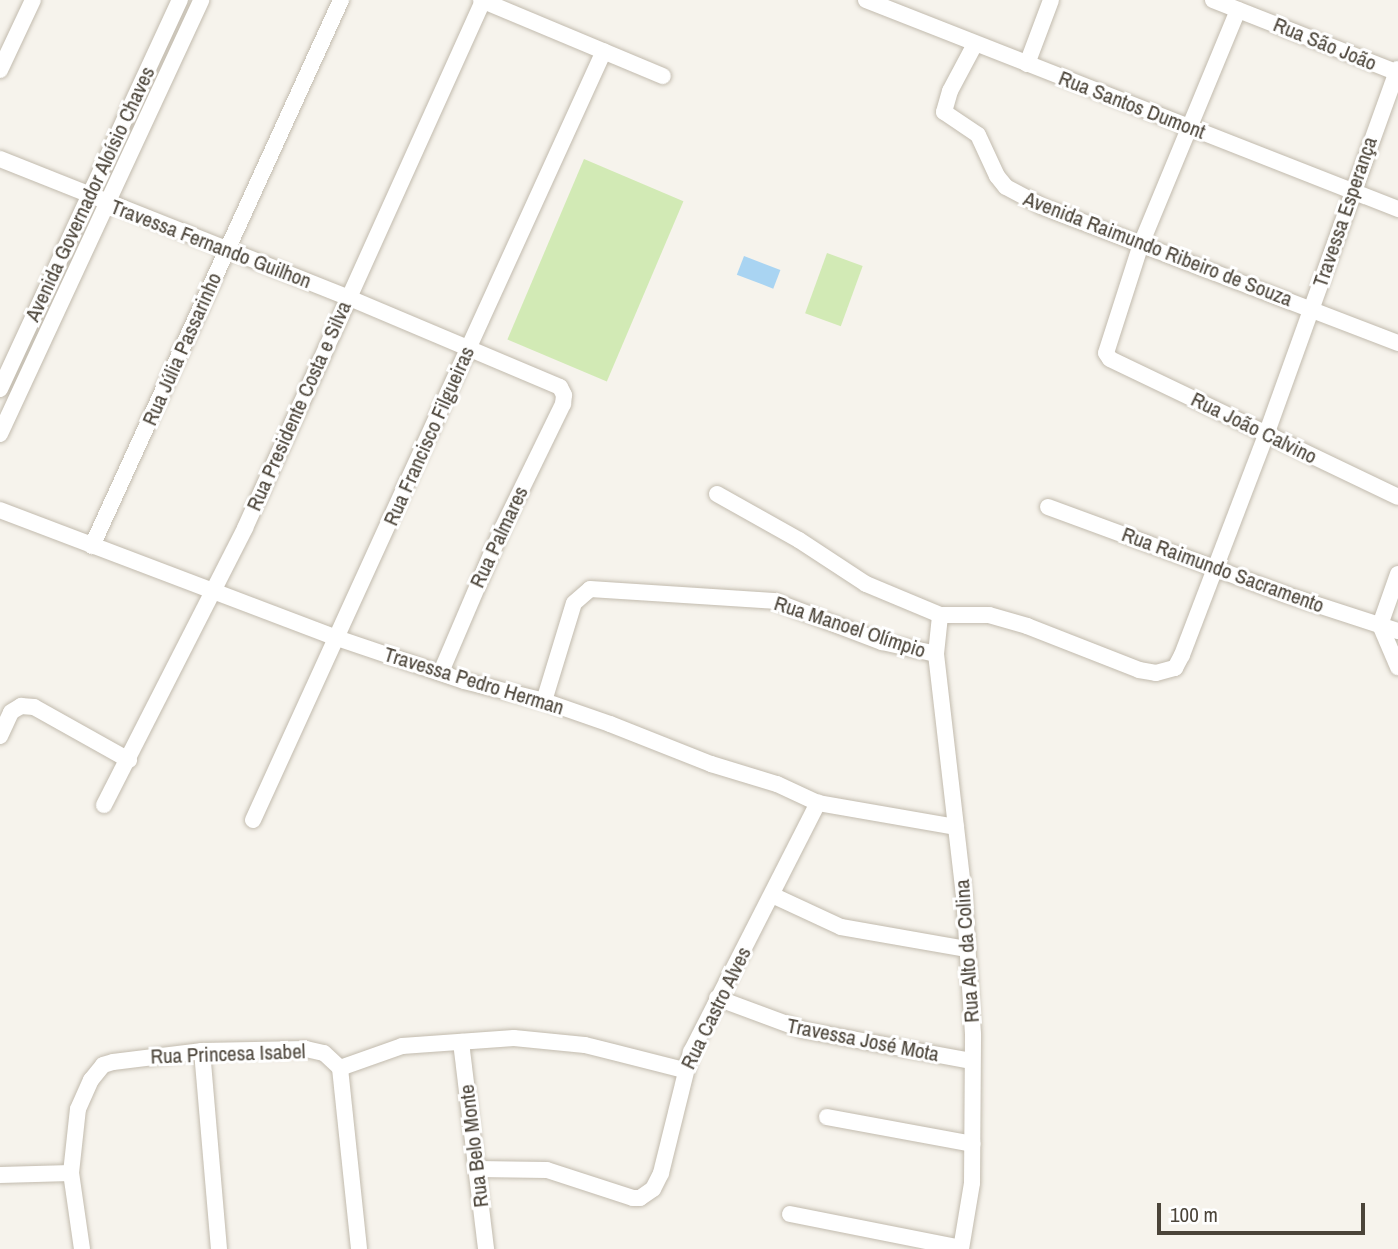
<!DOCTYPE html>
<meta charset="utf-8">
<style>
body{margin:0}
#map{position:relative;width:1398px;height:1249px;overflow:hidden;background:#f6f3ec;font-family:"Archivo Narrow",sans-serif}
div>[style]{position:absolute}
.green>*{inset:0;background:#d2eab5;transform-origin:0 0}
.water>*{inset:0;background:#a9d4f2;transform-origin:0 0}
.roads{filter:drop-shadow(0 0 2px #c2bbae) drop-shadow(0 0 2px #c2bbae)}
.street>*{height:16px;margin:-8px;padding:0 8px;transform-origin:8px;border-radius:8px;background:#fff}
span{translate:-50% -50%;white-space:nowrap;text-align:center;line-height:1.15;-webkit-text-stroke:6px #fff;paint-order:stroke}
.street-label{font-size:21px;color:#4b4439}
.scale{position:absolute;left:1157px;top:1203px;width:208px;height:32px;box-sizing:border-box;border:4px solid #4b4439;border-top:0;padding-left:9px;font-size:21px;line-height:24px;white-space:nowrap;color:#4b4439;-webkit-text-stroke:5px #fff;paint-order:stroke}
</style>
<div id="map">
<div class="green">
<div style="left:584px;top:159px;width:108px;height:196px;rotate:23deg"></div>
<div style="left:827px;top:253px;width:38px;height:64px;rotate:20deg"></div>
</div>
<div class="water">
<div style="left:744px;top:256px;width:39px;height:20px;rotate:21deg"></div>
</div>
<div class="roads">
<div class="street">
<div style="left:481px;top:0;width:197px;rotate:22.7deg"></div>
<div style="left:866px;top:0;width:572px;rotate:21.45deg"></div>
<div style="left:1213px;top:0;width:199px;rotate:21.5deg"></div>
<div style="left:1238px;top:10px;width:253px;rotate:112.5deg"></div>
<div style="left:1141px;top:244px;width:114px;rotate:107.8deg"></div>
<div style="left:1106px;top:353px;width:7px;rotate:56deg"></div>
<div style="left:1110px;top:359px;width:319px;rotate:25.6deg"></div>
<div style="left:975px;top:44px;width:53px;rotate:118deg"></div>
<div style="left:950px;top:91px;width:22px;rotate:106deg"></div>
<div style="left:944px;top:112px;width:41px;rotate:34.1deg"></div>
<div style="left:978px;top:135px;width:45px;rotate:65.1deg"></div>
<div style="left:997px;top:176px;width:14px;rotate:51deg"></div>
<div style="left:1006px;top:187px;width:40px;rotate:28deg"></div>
<div style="left:1041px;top:206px;width:382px;rotate:21deg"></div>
<div style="left:1027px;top:64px;width:68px;rotate:-69.4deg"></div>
<div style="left:0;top:70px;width:77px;rotate:-64.8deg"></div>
<div style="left:0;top:159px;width:373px;rotate:21.7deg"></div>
<div style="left:347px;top:297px;width:231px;rotate:22.9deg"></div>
<div style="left:560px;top:387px;width:9px;rotate:63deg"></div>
<div style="left:564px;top:395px;width:9px;rotate:96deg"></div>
<div style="left:563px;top:404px;width:139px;rotate:116deg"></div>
<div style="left:502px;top:529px;width:155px;rotate:113.1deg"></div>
<div style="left:0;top:389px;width:429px;rotate:-65.2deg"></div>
<div style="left:0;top:434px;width:478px;rotate:-65.1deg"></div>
<div style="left:717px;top:494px;width:94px;rotate:29.3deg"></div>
<div style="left:799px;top:540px;width:80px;rotate:33.3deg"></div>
<div style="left:866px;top:584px;width:80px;rotate:22.7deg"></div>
<div style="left:1048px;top:507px;width:252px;rotate:20.2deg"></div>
<div style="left:1284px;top:594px;width:120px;rotate:18deg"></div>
<div style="left:0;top:510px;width:360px;rotate:20.8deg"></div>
<div style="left:337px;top:638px;width:134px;rotate:18.7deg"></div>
<div style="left:464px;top:681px;width:82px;rotate:14deg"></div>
<div style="left:544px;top:701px;width:70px;rotate:19.2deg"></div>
<div style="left:610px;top:724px;width:109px;rotate:21.6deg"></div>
<div style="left:711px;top:764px;width:69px;rotate:16.9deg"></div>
<div style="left:777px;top:784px;width:45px;rotate:24.9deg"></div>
<div style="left:818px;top:803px;width:140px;rotate:9.9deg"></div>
<div style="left:92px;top:546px;width:600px;rotate:-65.48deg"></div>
<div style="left:1398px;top:574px;width:54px;rotate:109.4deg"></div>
<div style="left:1380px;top:625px;width:46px;rotate:66.8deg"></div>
<div style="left:544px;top:701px;width:102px;rotate:-73deg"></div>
<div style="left:574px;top:603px;width:21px;rotate:-41deg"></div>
<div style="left:590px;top:589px;width:184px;rotate:3.7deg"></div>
<div style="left:774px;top:601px;width:116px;rotate:20.8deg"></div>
<div style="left:882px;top:642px;width:55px;rotate:12.5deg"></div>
<div style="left:0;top:736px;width:26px;rotate:-65deg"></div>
<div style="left:11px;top:712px;width:12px;rotate:-31deg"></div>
<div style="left:21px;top:706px;width:13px;rotate:4deg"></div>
<div style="left:34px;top:707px;width:109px;rotate:29.2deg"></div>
<div style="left:104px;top:805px;width:311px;rotate:-63deg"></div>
<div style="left:245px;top:528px;width:578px;rotate:-65.7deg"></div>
<div style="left:253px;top:820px;width:845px;rotate:-65.47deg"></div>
<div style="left:772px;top:895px;width:76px;rotate:24.9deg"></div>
<div style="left:841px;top:927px;width:128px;rotate:9.9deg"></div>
<div style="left:717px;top:998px;width:92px;rotate:20.4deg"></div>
<div style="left:803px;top:1030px;width:172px;rotate:10.4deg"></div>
<div style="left:461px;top:1042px;width:209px;rotate:83.1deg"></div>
<div style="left:202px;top:1051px;width:199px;rotate:85.1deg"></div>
<div style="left:340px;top:1068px;width:182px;rotate:84deg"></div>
<div style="left:827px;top:1117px;width:148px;rotate:10.5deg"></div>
<div style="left:477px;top:1169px;width:70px;rotate:0.8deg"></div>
<div style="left:547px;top:1170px;width:90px;rotate:18deg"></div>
<div style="left:633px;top:1198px;width:7px"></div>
<div style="left:640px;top:1198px;width:16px;rotate:-35deg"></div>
<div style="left:653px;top:1189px;width:18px;rotate:-63deg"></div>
<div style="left:661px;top:1173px;width:125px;rotate:-76.1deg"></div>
<div style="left:691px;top:1052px;width:280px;rotate:-63deg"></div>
<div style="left:0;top:1175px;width:71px;rotate:-1.6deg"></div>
<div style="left:790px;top:1214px;width:174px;rotate:11.2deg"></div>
<div style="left:82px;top:1249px;width:77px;rotate:-98.2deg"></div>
<div style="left:71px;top:1173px;width:64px;rotate:-83.8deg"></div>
<div style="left:78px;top:1109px;width:32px;rotate:-66deg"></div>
<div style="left:91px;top:1080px;width:19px;rotate:-51deg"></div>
<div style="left:103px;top:1065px;width:10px;rotate:-17deg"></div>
<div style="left:113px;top:1062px;width:90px;rotate:-7deg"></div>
<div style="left:202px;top:1051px;width:104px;rotate:-1.1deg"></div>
<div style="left:306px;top:1049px;width:18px;rotate:13deg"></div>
<div style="left:324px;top:1053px;width:22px;rotate:43deg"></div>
<div style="left:340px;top:1068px;width:66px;rotate:-19.5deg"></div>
<div style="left:402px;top:1046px;width:112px;rotate:-4.1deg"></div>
<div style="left:514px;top:1038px;width:71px;rotate:5.6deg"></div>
<div style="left:585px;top:1045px;width:102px;rotate:14.2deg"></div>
<div style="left:961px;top:1249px;width:67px;rotate:-80.5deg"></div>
<div style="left:972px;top:1183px;width:149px;rotate:-89.6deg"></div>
<div style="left:973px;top:1034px;width:138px;rotate:-93.7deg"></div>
<div style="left:964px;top:896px;width:244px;rotate:-96.6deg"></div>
<div style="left:936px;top:654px;width:39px;rotate:-84deg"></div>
<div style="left:940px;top:615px;width:49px"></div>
<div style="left:989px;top:615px;width:40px;rotate:16deg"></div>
<div style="left:1027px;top:626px;width:120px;rotate:21.4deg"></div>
<div style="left:1139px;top:670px;width:17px;rotate:10deg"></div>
<div style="left:1156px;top:673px;width:20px;rotate:-15deg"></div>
<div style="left:1175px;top:668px;width:15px;rotate:-62deg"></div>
<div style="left:1182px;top:655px;width:235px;rotate:-69.1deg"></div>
<div style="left:1266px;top:435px;width:389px;rotate:-70.2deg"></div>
</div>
</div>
<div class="street-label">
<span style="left:1325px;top:44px;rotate:22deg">Rua São João</span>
<span style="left:1132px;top:105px;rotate:21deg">Rua Santos Dumont</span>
<span style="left:90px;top:194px;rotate:-65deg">Avenida Governador Aloísio Chaves</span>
<span style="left:1345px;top:212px;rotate:-71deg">Travessa Esperança</span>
<span style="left:211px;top:244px;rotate:21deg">Travessa Fernando Guilhon</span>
<span style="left:1158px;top:249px;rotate:21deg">Avenida Raimundo Ribeiro de Souza</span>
<span style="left:182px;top:349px;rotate:-66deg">Rua Júlia Passarinho</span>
<span style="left:299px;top:406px;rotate:-66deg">Rua Presidente Costa e Silva</span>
<span style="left:1254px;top:428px;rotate:26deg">Rua João Calvino</span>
<span style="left:429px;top:436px;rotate:-66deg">Rua Francisco Filgueiras</span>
<span style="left:499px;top:537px;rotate:-65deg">Rua Palmares</span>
<span style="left:1223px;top:570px;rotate:20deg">Rua Raimundo Sacramento</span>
<span style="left:850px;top:627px;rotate:18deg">Rua Manoel Olímpio</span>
<span style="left:474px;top:681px;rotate:17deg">Travessa Pedro Herman</span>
<span style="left:967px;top:951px;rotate:-94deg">Rua Alto da Colina</span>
<span style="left:716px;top:1008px;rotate:-64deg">Rua Castro Alves</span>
<span style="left:863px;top:1040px;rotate:11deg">Travessa José Mota</span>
<span style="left:228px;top:1054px;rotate:-2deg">Rua Princesa Isabel</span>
<span style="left:474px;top:1146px;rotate:-97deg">Rua Belo Monte</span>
</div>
<div class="scale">100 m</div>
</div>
